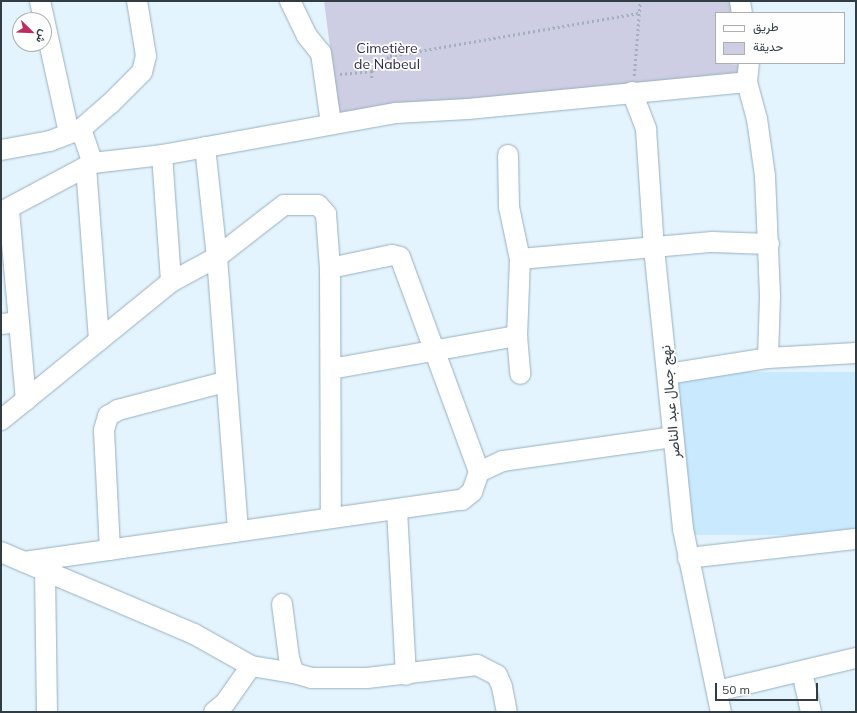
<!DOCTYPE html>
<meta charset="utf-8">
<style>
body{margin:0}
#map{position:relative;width:857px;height:713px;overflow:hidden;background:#e4f4fe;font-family:Mulish,Vazirmatn,sans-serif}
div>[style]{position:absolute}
.built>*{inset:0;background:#c9e9fe;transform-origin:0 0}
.green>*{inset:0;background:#cdcde3}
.path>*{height:2.5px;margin-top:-1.25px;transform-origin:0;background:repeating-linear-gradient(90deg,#a2b0b9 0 2px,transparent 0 5px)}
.roads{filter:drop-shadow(0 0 1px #97afbf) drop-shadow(0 0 1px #97afbf)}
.minor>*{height:20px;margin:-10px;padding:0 10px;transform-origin:10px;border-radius:10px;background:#fff}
span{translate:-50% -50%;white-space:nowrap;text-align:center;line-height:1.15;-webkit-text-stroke:3.5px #fefefe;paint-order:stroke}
.park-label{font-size:14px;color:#2f2954}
.street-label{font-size:14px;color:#323c43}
.frame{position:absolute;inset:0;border:2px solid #323c43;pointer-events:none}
.legend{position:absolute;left:715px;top:12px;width:130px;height:52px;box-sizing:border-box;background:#fefefe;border:1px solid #acb0b3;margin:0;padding:5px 7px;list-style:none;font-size:12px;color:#323c43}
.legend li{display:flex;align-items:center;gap:8px;height:20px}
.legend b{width:20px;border:1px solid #acb0b3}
.north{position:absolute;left:12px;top:12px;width:40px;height:40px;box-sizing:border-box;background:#fefefe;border:1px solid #acb0b3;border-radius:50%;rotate:113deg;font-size:11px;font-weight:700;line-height:16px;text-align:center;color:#323c43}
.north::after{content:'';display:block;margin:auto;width:14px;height:18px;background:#bb2d5f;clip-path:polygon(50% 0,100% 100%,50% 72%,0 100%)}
.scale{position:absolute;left:715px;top:683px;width:103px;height:18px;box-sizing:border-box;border:2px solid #323c43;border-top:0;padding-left:5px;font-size:12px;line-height:14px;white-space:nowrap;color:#323c43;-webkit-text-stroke:3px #fefefe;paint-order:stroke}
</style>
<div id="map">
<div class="built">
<div style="left:856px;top:372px;width:163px;height:181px;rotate:90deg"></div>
</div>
<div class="green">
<div style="clip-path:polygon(324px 1px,734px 1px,736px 13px,716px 13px,716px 63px,744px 65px,730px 81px,339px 116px)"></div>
</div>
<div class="path">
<div style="left:372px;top:71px;width:23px;rotate:-40deg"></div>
<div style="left:390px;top:56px;width:254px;rotate:-9.8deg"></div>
<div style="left:340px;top:74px;width:32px;rotate:-5deg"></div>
<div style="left:372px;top:71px;width:9px;rotate:90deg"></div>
<div style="left:634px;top:76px;width:75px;rotate:-85.4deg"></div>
</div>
<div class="roads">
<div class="minor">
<div style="left:40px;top:1px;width:135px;rotate:77.6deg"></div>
<div style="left:290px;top:1px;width:39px;rotate:64deg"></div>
<div style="left:307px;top:36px;width:22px;rotate:51deg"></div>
<div style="left:321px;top:53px;width:71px;rotate:81.9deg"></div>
<div style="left:740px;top:1px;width:12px;rotate:81deg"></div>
<div style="left:747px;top:82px;width:19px;rotate:-84deg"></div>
<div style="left:632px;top:92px;width:40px;rotate:69deg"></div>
<div style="left:646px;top:129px;width:119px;rotate:86.2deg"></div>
<div style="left:654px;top:248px;width:282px;rotate:84.1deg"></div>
<div style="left:683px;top:529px;width:187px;rotate:78.3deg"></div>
<div style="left:81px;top:129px;width:36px;rotate:71deg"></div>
<div style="left:205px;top:147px;width:111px;rotate:83.8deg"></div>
<div style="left:217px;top:257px;width:274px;rotate:85.6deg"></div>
<div style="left:1px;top:150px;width:50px;rotate:-10.4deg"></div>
<div style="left:50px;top:141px;width:33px;rotate:-21deg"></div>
<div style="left:81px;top:129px;width:38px;rotate:-41deg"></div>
<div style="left:110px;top:104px;width:45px;rotate:-45deg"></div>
<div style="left:142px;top:72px;width:16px;rotate:-76deg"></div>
<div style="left:146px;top:56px;width:56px;rotate:-99.3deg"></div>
<div style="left:162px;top:155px;width:127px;rotate:85.9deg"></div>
<div style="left:508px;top:155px;width:52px;rotate:88.9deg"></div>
<div style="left:509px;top:207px;width:53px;rotate:78.1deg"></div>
<div style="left:520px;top:259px;width:77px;rotate:92.2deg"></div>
<div style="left:517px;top:336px;width:38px;rotate:85deg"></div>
<div style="left:86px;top:167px;width:174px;rotate:85.7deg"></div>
<div style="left:9px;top:210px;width:191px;rotate:84.9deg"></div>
<div style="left:1px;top:212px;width:104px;rotate:-28deg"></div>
<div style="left:93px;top:163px;width:69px;rotate:-6.6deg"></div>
<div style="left:162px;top:155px;width:238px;rotate:-10.2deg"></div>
<div style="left:396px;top:113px;width:72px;rotate:-3.2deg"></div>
<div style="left:468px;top:109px;width:280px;rotate:-5.5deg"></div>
<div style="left:747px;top:82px;width:38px;rotate:75deg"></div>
<div style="left:757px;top:119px;width:58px;rotate:82deg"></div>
<div style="left:765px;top:176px;width:121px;rotate:87.6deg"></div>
<div style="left:770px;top:297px;width:61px;rotate:91.9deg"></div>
<div style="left:768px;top:358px;width:101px;rotate:170.9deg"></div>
<div style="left:520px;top:259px;width:193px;rotate:-5.1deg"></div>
<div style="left:712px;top:242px;width:57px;rotate:2deg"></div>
<div style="left:330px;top:268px;width:249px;rotate:89.8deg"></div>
<div style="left:1px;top:324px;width:18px;rotate:-6deg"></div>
<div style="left:768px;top:358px;width:88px;rotate:-3.3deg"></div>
<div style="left:331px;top:369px;width:189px;rotate:-10.1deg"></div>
<div style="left:1px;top:420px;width:219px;rotate:-39.1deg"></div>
<div style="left:171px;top:282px;width:52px;rotate:-28.5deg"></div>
<div style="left:217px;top:257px;width:85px;rotate:-37.8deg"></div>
<div style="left:284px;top:205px;width:34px"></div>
<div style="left:318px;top:205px;width:12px;rotate:48deg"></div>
<div style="left:326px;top:214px;width:54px;rotate:85.8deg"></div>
<div style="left:330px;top:268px;width:63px;rotate:-11.8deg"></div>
<div style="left:392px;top:255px;width:8px;rotate:14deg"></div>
<div style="left:400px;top:257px;width:229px;rotate:69.8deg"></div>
<div style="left:397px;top:510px;width:165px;rotate:86.9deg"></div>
<div style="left:110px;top:550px;width:120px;rotate:-92.9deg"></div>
<div style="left:104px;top:430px;width:15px;rotate:-74deg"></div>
<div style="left:108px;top:416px;width:12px;rotate:-31deg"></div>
<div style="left:118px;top:410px;width:111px;rotate:-14.7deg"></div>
<div style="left:1px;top:552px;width:210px;rotate:23deg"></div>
<div style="left:194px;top:634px;width:65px;rotate:29.3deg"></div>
<div style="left:251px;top:666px;width:44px;rotate:9.2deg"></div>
<div style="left:688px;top:558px;width:169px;rotate:-6.5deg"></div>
<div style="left:24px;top:562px;width:442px;rotate:-8.1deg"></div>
<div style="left:462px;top:500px;width:13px;rotate:-39deg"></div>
<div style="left:472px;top:492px;width:21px;rotate:-71deg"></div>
<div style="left:479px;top:472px;width:26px;rotate:-25deg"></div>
<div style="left:503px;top:461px;width:172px;rotate:-8deg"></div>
<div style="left:45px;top:571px;width:141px;rotate:89.2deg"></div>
<div style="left:282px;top:604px;width:54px;rotate:82.6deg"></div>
<div style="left:289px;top:658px;width:16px;rotate:72deg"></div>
<div style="left:294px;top:673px;width:18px;rotate:16deg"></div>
<div style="left:311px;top:678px;width:56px"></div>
<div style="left:367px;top:678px;width:111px;rotate:-6.7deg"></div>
<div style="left:477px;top:665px;width:22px;rotate:27deg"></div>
<div style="left:497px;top:675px;width:13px;rotate:67deg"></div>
<div style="left:502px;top:687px;width:25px;rotate:79deg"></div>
<div style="left:802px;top:672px;width:41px;rotate:77.3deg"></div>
<div style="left:717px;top:691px;width:143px;rotate:-13.4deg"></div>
<div style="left:214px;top:712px;width:14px;rotate:-39deg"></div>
<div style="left:225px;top:703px;width:45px;rotate:-54.9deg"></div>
</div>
</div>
<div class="park-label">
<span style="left:387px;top:56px">Cimetière<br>de Nabeul</span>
</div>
<div class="street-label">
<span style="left:670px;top:402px;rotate:-95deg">نهج جمال عبد الناصر</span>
</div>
<div class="frame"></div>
<ul class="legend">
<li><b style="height:5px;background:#fff"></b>طريق</li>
<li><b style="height:11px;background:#cdcde3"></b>حديقة</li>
</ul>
<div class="north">ش</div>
<div class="scale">50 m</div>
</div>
